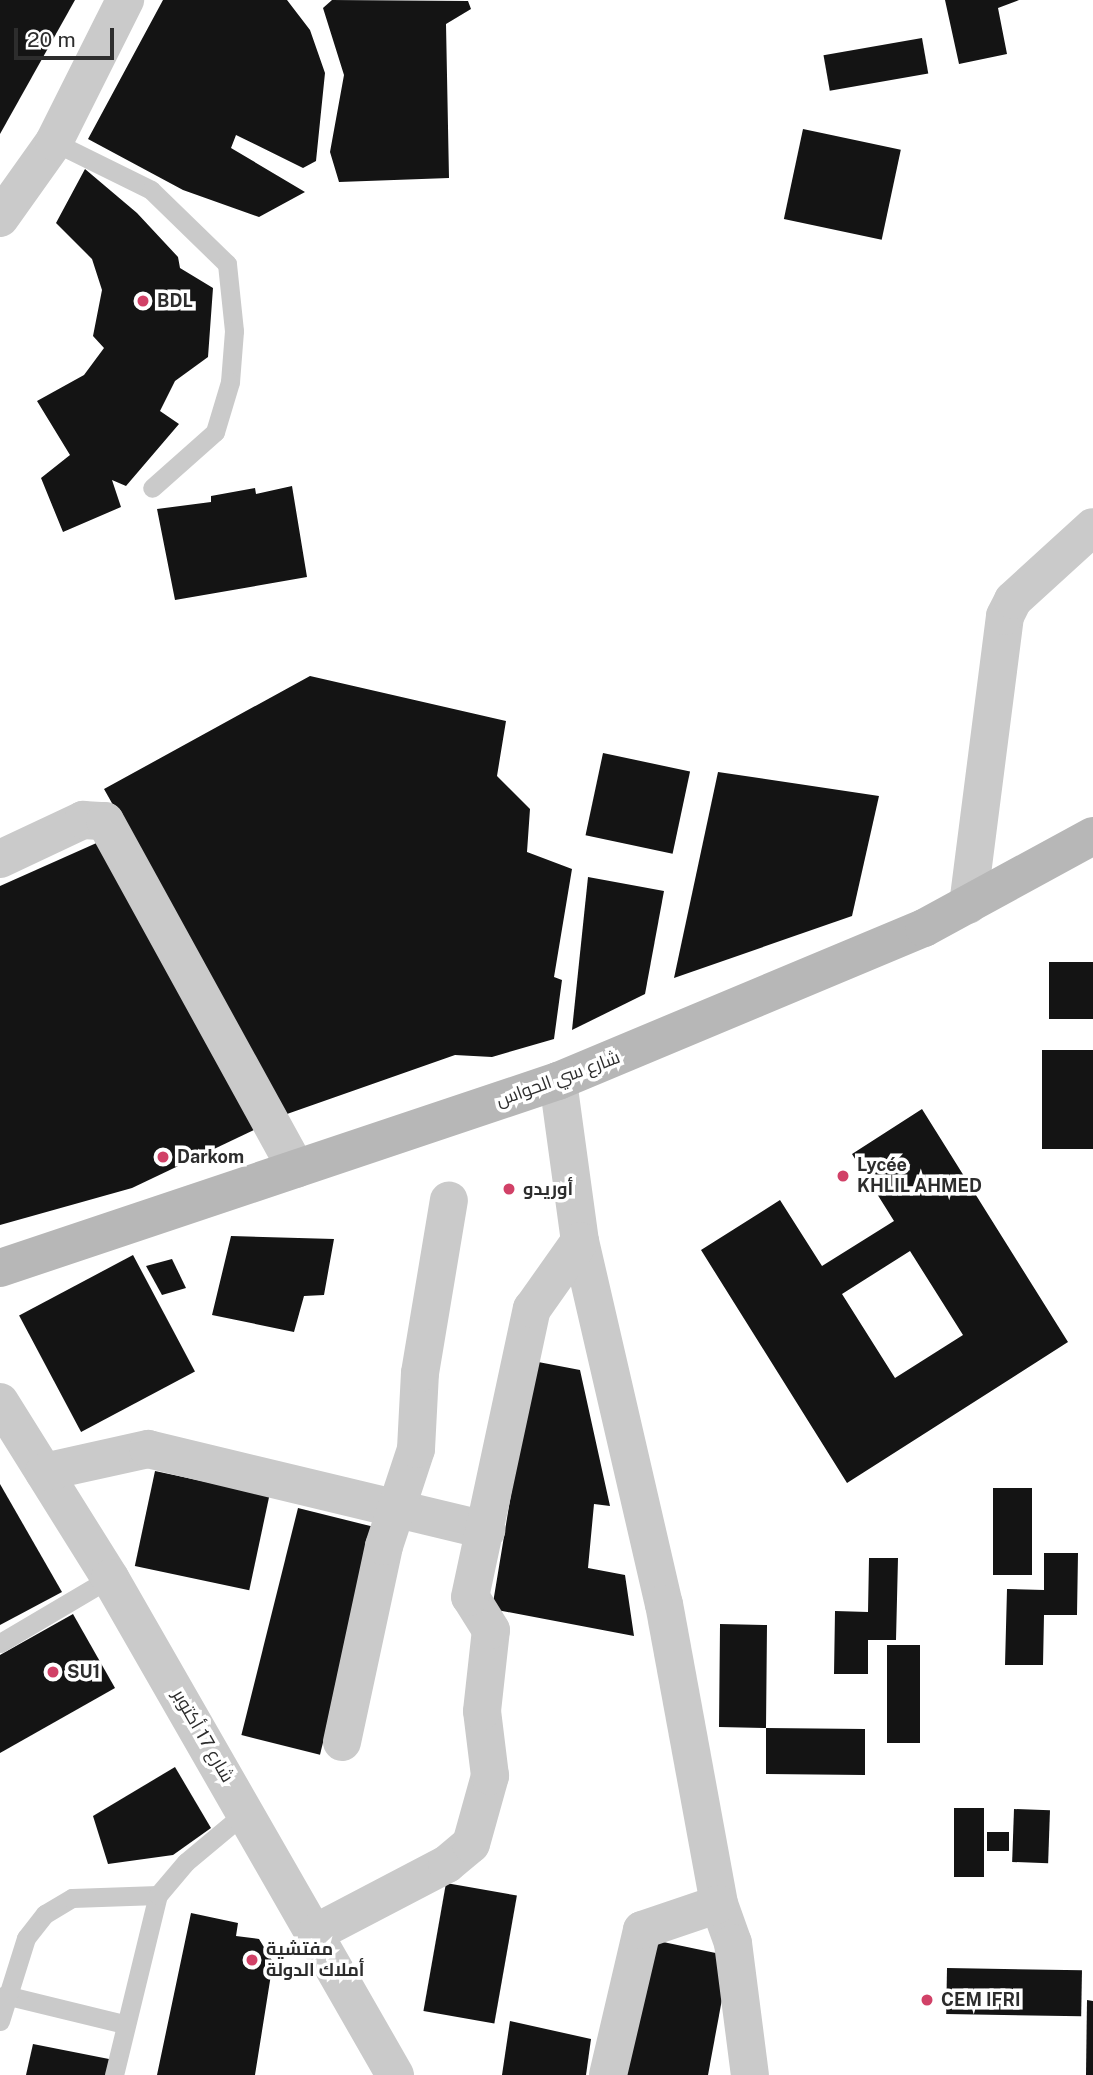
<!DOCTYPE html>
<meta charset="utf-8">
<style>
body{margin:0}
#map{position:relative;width:1093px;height:2075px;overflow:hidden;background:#fff;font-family:"Public Sans",Cairo,sans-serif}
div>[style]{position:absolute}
.building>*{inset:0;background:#141414;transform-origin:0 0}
.lane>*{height:19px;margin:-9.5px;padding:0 9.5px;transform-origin:9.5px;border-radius:9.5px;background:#cacaca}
.street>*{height:38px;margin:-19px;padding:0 19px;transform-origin:19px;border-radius:19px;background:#cacaca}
.secondary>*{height:38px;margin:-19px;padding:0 19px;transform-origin:19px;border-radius:19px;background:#b7b7b7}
.dots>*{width:19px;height:19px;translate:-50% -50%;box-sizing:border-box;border:4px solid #fff;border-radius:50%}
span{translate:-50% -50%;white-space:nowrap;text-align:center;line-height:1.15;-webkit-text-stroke:7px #fff;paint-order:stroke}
.poi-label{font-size:18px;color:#2d2d2d;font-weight:700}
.left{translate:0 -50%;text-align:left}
.street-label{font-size:18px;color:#2d2d2d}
.scale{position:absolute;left:14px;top:28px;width:100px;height:32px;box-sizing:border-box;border:4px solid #2d2d2d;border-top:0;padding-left:9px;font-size:21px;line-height:24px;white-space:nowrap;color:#2d2d2d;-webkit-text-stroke:5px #fff;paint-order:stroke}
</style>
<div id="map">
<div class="building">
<div style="clip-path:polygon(0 0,75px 0,0 134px)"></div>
<div style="clip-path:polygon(163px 0,287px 0,310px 30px,325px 73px,316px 161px,303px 168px,236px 135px,231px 148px,305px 192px,259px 217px,183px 190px,88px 139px)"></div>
<div style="clip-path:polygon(332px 0,468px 1px,471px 9px,446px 24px,449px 178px,339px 182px,330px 152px,344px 75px,323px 8px)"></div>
<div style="clip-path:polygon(945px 0,1019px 0,998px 8px,1007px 54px,959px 64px)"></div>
<div style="left:922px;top:38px;width:36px;height:100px;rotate:80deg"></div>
<div style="left:803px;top:129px;width:100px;height:92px;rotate:12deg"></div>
<div style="clip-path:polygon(85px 169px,137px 213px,178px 257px,180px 268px,213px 288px,208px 357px,175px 381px,160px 411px,179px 424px,126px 486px,112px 480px,121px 507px,63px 532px,41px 478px,70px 455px,37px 401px,84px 375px,104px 348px,93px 336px,102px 290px,92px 259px,56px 223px)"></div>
<div style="clip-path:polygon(292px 486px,307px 577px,175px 600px,157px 509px,211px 502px,211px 496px,255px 488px,256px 494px)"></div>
<div style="clip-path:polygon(310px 676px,506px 721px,497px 776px,530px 809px,527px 852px,572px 869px,554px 977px,562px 980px,554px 1039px,492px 1057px,455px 1055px,287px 1114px,104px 789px)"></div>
<div style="left:603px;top:753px;width:89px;height:84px;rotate:12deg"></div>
<div style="clip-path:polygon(718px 772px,879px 796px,852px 916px,674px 978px)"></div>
<div style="clip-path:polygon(101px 841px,258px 1128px,132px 1188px,0 1225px,0 886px)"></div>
<div style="clip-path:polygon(588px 877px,664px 891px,645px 994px,572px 1030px)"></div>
<div style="left:1049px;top:962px;width:44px;height:57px"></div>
<div style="left:1042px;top:1050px;width:51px;height:99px"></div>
<div style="clip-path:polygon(evenodd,922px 1109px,1068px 1342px,847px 1483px,701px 1250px,780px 1200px,822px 1266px,894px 1221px,852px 1154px,922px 1109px,910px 1251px,963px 1335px,895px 1378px,842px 1294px,910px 1251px)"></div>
<div style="clip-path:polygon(231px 1236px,334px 1239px,324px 1295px,304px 1296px,294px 1332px,212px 1315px)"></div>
<div style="left:133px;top:1255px;width:132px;height:129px;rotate:62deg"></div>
<div style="clip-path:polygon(172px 1259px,186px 1288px,162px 1295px,146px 1266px)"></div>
<div style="clip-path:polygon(533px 1361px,580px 1370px,610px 1506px,594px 1504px,588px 1568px,625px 1575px,634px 1636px,492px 1609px)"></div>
<div style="left:155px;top:1471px;width:117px;height:97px;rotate:12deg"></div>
<div style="clip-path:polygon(0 1484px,62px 1592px,0 1625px)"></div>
<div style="left:993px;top:1488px;width:39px;height:87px"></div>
<div style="left:298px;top:1508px;width:81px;height:234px;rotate:14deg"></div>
<div style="clip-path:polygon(1044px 1553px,1078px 1553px,1077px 1615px,1044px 1615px,1043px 1665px,1005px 1665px,1007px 1589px,1044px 1590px)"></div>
<div style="clip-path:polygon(869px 1558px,898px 1558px,896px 1640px,868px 1640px,868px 1674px,834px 1674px,835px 1611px,868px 1612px)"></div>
<div style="clip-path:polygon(73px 1614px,115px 1688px,0 1753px,0 1655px)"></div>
<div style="clip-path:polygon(720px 1624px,767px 1625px,766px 1728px,865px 1729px,865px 1775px,766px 1774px,766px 1728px,719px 1727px)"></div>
<div style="left:887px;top:1645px;width:33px;height:98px"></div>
<div style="clip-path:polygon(175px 1767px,211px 1828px,173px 1855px,108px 1864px,93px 1816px)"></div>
<div style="left:954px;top:1808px;width:30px;height:69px"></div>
<div style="left:1014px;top:1809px;width:36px;height:53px;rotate:2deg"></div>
<div style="left:987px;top:1832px;width:22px;height:19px"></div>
<div style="left:446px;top:1883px;width:72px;height:130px;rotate:10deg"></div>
<div style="clip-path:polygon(191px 1913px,238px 1923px,236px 1936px,259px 1939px,273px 1962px,255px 2075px,157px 2075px)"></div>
<div style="clip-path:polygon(644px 1938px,730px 1956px,708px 2075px,621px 2075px)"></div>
<div style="left:947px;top:1968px;width:135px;height:46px;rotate:1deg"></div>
<div style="clip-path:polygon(1087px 2000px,1093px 2001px,1093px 2075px,1086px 2075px)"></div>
<div style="clip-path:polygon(510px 2021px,591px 2039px,586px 2075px,502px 2075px)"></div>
<div style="clip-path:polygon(33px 2044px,114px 2060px,110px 2075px,26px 2075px)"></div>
</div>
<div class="lane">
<div style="left:54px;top:142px;width:108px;rotate:26.3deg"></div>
<div style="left:151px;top:190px;width:106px;rotate:44.2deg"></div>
<div style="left:227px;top:264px;width:67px;rotate:84deg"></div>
<div style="left:234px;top:331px;width:51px;rotate:94.5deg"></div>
<div style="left:230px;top:382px;width:52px;rotate:106.7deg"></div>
<div style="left:215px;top:432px;width:84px;rotate:138.4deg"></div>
<div style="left:0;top:1643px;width:128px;rotate:-30.6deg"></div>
<div style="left:5px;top:1995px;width:122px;rotate:13.7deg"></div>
<div style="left:0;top:2021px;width:87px;rotate:-72.6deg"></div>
<div style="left:26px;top:1938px;width:31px;rotate:-52deg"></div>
<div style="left:45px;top:1914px;width:31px;rotate:-31deg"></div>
<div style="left:72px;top:1898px;width:86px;rotate:-2deg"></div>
<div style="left:114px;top:2075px;width:185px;rotate:-76.3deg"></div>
<div style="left:158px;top:1895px;width:43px;rotate:-49.7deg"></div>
<div style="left:186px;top:1862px;width:80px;rotate:-39.9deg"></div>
</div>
<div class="street">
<div style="left:0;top:218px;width:93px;rotate:-54.6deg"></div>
<div style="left:54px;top:142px;width:159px;rotate:-63.4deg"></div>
<div style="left:0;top:859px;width:92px;rotate:-25.2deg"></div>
<div style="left:83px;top:820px;width:22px;rotate:3deg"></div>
<div style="left:105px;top:821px;width:397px;rotate:61.2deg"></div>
<div style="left:968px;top:905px;width:291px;rotate:-82.7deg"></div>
<div style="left:1005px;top:616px;width:18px;rotate:-63deg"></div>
<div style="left:1013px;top:600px;width:108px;rotate:-42.4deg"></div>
<div style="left:558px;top:1081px;width:162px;rotate:82.2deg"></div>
<div style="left:580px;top:1241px;width:373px;rotate:77deg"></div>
<div style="left:664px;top:1604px;width:305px;rotate:79.6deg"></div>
<div style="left:719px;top:1904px;width:41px;rotate:70.3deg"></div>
<div style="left:733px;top:1943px;width:133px;rotate:82.7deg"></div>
<div style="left:0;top:1402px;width:208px;rotate:58deg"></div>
<div style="left:110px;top:1578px;width:573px;rotate:60.17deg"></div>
<div style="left:44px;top:1472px;width:107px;rotate:-12.5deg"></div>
<div style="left:148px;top:1449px;width:348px;rotate:13.5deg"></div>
<div style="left:342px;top:1742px;width:200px;rotate:-77.9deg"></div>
<div style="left:384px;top:1546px;width:102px;rotate:-71.7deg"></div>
<div style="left:416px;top:1449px;width:76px;rotate:-87deg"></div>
<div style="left:420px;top:1373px;width:175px;rotate:-80.5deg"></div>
<div style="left:317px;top:1932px;width:147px;rotate:-27.6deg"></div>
<div style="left:447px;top:1864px;width:31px;rotate:-40deg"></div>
<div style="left:471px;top:1844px;width:71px;rotate:-74.4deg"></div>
<div style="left:490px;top:1776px;width:65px;rotate:-97deg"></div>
<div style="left:482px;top:1711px;width:81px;rotate:-83.7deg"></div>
<div style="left:491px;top:1630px;width:39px;rotate:-122deg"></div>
<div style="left:470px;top:1597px;width:295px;rotate:-77.9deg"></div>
<div style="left:532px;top:1309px;width:83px;rotate:-54.8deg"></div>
<div style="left:608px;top:2075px;width:149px;rotate:-76.8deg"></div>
<div style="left:642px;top:1930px;width:81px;rotate:-18.7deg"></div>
</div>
<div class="secondary">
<div style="left:0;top:1268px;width:589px;rotate:-18.53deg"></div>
<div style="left:558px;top:1081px;width:397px;rotate:-22.7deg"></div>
<div style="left:924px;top:928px;width:192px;rotate:-28.6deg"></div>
</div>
<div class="dots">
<div style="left:143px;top:301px;background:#d14167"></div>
<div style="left:163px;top:1157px;background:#d14167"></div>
<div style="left:843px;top:1176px;background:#d14167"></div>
<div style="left:509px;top:1189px;background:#d14167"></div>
<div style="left:53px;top:1672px;background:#d14167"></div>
<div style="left:252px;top:1960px;background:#d14167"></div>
<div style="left:927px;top:2000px;background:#d14167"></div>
</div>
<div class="poi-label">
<span class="left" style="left:157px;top:301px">BDL</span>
<span class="left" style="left:177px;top:1157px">Darkom</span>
<span class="left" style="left:857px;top:1176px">Lycée<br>KHLIL AHMED</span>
<span class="left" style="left:523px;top:1189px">أوريدو</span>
<span class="left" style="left:67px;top:1672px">SU1</span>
<span class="left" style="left:266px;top:1960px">مفتشية<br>أملاك الدولة</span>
<span class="left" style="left:941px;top:2000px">CEM IFRI</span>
</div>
<div class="street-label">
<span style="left:558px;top:1079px;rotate:-20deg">شارع سي الحواس</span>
<span style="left:203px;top:1736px;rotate:60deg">شارع 17 أكتوبر</span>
</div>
<div class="scale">20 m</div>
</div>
